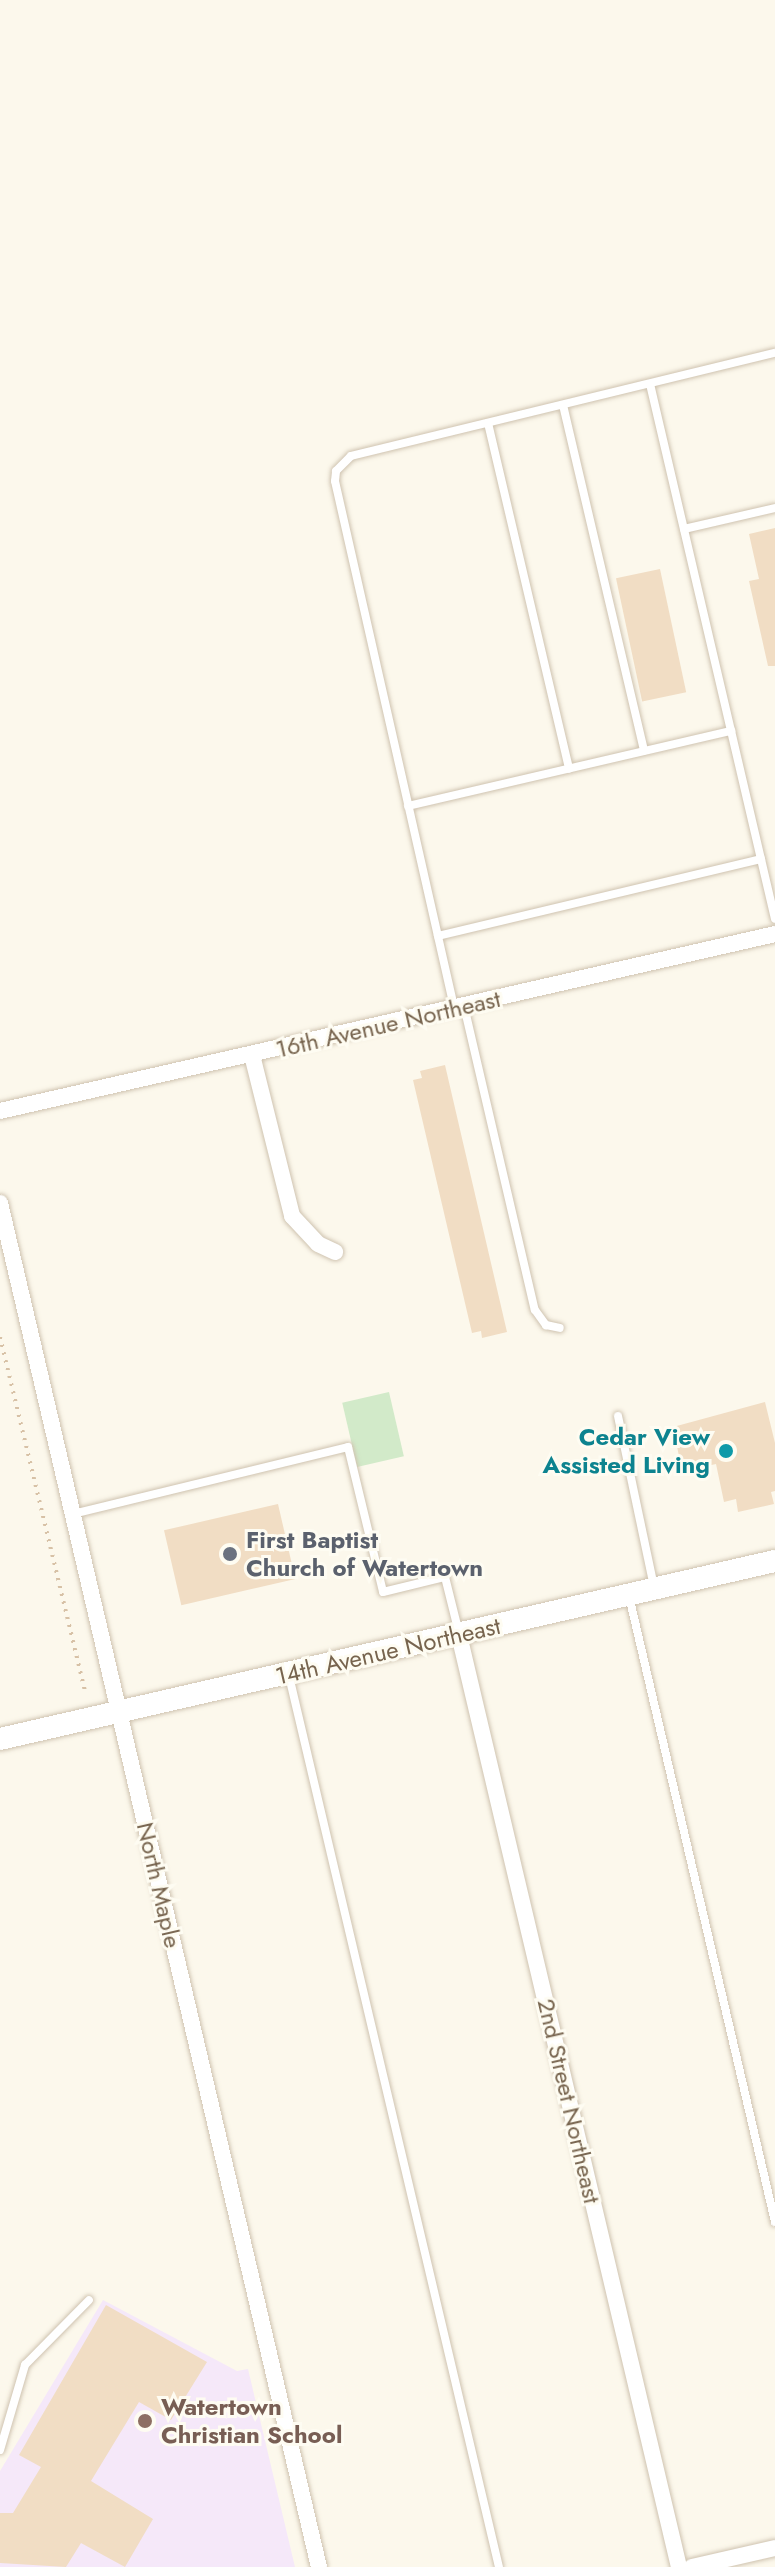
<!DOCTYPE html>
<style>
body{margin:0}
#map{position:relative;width:775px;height:2567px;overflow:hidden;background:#fcf8ec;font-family:Jost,sans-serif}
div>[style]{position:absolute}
.education>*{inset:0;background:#f5e8f9}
.green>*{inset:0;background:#d2eac9;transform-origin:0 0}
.building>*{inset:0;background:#f1ddc4;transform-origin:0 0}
.path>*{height:4px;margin-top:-2px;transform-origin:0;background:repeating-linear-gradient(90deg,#d7c1a6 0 2px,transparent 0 8px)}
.roads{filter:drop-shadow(0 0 2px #cfc3b0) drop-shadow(0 0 2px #cfc3b0)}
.lane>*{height:8px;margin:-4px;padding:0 4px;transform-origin:4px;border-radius:4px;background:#fff}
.street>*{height:16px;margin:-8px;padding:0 8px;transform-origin:8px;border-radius:8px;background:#fff}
.secondary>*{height:22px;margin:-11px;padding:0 11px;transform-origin:11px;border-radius:11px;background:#fff}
.dots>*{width:22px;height:22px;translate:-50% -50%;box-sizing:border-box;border:4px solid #fefcf2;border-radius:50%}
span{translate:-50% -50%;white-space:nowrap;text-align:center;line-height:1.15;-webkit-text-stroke:6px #fefcf2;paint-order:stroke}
.street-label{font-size:24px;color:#77644e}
.culture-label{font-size:24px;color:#0d838f;font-weight:700}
.right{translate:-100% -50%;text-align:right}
.worship-label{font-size:24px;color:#5b616d;font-weight:700}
.left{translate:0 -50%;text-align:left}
.education-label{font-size:24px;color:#785e54;font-weight:700}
</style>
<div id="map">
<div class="education">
<div style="clip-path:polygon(103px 2300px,237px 2371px,248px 2369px,295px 2567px,0 2567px,0 2471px)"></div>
</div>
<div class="green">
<div style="left:389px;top:1392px;width:66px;height:48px;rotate:77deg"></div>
</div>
<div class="building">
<div style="clip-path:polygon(775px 528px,775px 666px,768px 666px,749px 581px,759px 579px,749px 534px)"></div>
<div style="left:660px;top:569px;width:126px;height:45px;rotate:78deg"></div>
<div style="clip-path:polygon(445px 1065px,507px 1332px,482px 1338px,481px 1331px,472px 1333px,413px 1080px,422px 1078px,420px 1071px)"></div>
<div style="clip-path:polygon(765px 1402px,775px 1443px,775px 1491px,771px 1492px,774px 1504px,738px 1512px,736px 1499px,724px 1502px,716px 1464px,689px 1470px,686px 1459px,680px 1461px,673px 1427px)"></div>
<div style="left:278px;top:1504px;width:77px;height:117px;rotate:77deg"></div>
<div style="clip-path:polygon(106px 2305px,207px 2362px,171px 2420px,139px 2402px,91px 2481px,153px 2519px,125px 2567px,81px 2543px,66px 2567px,0 2563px,0 2513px,13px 2513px,41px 2467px,19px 2455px)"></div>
</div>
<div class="path">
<div style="left:0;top:1337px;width:365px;rotate:76.5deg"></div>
</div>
<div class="roads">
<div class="lane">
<div style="left:650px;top:384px;width:549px;rotate:76.85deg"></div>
<div style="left:563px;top:405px;width:355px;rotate:76.8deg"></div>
<div style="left:488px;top:423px;width:355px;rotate:76.8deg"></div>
<div style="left:684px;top:529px;width:93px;rotate:-13deg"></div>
<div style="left:408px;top:806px;width:332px;rotate:-13.1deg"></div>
<div style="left:438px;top:936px;width:332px;rotate:-13.4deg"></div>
<div style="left:464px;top:1006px;width:312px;rotate:76.9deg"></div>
<div style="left:535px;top:1310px;width:19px;rotate:54deg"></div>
<div style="left:546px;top:1325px;width:14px;rotate:12deg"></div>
<div style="left:454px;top:1007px;width:539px;rotate:-102.75deg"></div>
<div style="left:335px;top:481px;width:10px;rotate:-84deg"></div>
<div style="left:336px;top:471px;width:21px;rotate:-45deg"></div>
<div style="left:351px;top:456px;width:436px;rotate:-13.7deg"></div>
<div style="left:618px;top:1416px;width:175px;rotate:78.1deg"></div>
<div style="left:73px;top:1514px;width:283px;rotate:-13.7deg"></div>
<div style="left:348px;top:1447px;width:149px;rotate:76.4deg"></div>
<div style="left:383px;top:1592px;width:64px;rotate:-13.6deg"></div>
<div style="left:445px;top:1577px;width:58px;rotate:76deg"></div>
<div style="left:629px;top:1596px;width:643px;rotate:76.87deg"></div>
<div style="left:289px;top:1676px;width:915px;rotate:76.74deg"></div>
<div style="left:0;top:2450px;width:89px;rotate:-73.6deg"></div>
<div style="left:25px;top:2365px;width:91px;rotate:-45.4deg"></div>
</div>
<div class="street">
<div style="left:252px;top:1055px;width:166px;rotate:76deg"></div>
<div style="left:292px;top:1216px;width:38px;rotate:47deg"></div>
<div style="left:318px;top:1244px;width:19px;rotate:25deg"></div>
<div style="left:0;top:1111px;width:795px;rotate:-12.86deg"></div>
<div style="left:0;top:1203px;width:1401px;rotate:76.84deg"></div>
<div style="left:459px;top:1635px;width:958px;rotate:76.72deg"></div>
<div style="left:692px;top:2567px;width:85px;rotate:-12.9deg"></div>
</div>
<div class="secondary">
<div style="left:0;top:1739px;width:795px;rotate:-12.94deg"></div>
</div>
</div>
<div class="dots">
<div style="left:726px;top:1451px;background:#0f9aa8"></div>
<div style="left:230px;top:1554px;background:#6b7280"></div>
<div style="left:145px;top:2421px;background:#8d6e63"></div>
</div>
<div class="street-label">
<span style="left:388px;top:1024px;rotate:-13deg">16th Avenue Northeast</span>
<span style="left:388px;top:1651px;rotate:-13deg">14th Avenue Northeast</span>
<span style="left:159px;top:1885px;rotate:77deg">North Maple</span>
<span style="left:569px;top:2101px;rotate:77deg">2nd Street Northeast</span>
</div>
<div class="culture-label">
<span class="right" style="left:710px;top:1451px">Cedar View<br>Assisted Living</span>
</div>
<div class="worship-label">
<span class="left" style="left:246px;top:1554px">First Baptist<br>Church of Watertown</span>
</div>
<div class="education-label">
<span class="left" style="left:161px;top:2421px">Watertown<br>Christian School</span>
</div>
</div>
